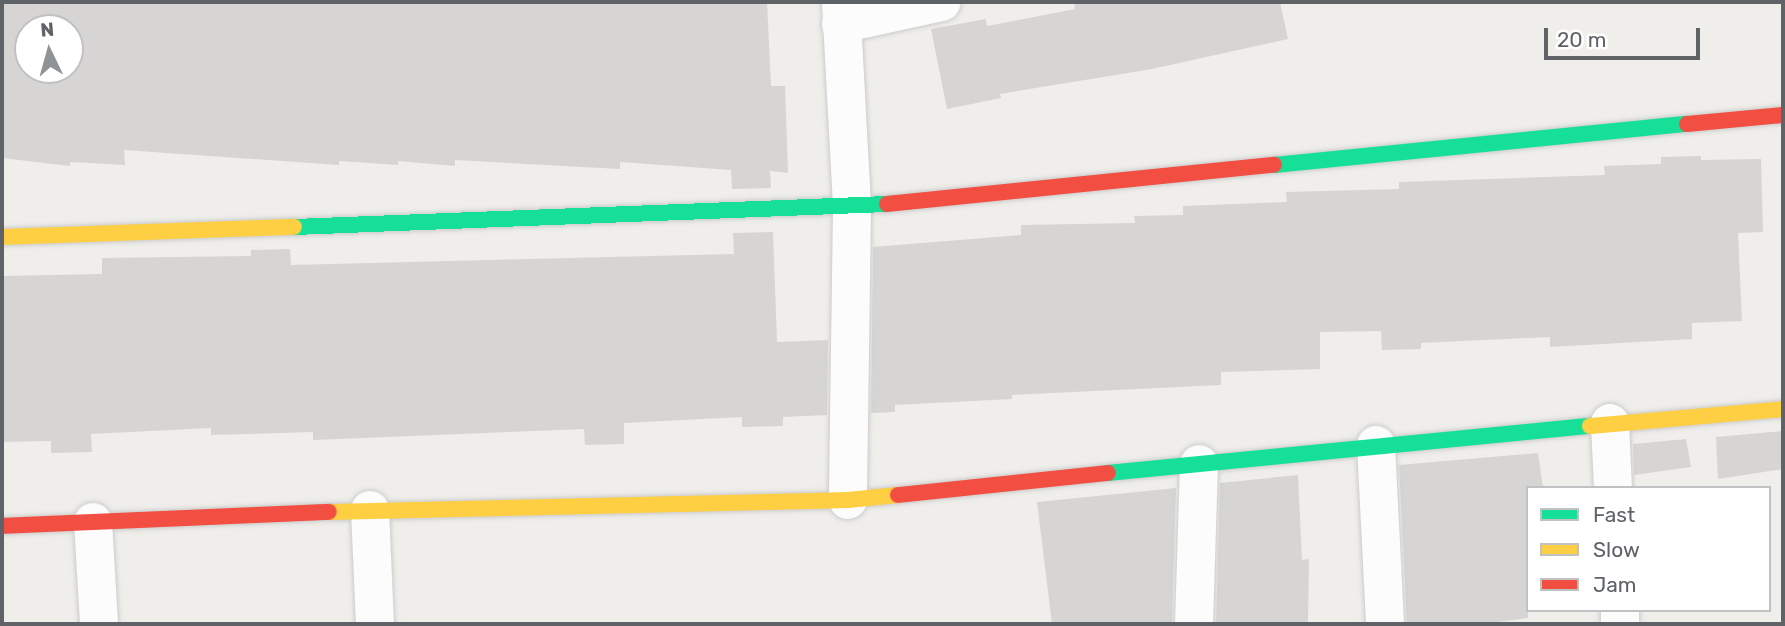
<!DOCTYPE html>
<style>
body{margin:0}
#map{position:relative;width:1785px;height:626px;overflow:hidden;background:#efeeea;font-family:Rubik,sans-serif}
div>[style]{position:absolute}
.building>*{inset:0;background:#d6d5d3}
.roads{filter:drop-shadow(0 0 2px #cbcccc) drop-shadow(0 0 2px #cbcccc)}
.street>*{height:38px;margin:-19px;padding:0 19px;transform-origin:19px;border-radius:19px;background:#fdfcfc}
.fast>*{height:16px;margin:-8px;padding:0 8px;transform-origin:8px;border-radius:8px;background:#16e098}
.slow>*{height:16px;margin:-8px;padding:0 8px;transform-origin:8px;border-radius:8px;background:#ffcf43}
.jam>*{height:16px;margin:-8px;padding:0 8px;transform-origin:8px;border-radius:8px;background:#f24e42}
span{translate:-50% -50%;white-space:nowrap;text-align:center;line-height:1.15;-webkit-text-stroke:5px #fff;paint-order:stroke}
.frame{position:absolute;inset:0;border:4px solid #5f6368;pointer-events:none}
.legend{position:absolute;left:1526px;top:486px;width:245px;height:126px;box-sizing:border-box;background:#fff;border:2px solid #bfc1c3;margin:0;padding:9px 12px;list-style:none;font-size:21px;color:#5f6368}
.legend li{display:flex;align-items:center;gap:14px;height:35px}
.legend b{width:35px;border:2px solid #bfc1c3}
.north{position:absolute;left:14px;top:14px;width:70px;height:70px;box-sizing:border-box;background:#fff;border:2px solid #bfc1c3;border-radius:50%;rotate:355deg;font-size:19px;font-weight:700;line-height:28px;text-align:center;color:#5f6368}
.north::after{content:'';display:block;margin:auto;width:24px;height:32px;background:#919496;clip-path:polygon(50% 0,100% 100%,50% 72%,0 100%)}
.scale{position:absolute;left:1544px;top:28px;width:156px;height:32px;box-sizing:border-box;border:4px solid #5f6368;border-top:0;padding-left:9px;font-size:21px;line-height:24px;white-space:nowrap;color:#5f6368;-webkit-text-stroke:5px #fff;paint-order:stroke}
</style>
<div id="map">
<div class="building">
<div style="clip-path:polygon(evenodd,2px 2px,767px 2px,771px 86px,785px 86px,788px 173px,770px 171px,771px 188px,732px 189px,731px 170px,620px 162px,620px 169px,455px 160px,455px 166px,398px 161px,398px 165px,339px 161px,339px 165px,124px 150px,125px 165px,70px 162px,70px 166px,2px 158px,2px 2px,28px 28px,70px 28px,70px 70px,28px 70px,28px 28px)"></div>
<div style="clip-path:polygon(1074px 2px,1280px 2px,1288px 39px,1152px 69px,1000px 94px,1001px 98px,947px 109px,931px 29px,986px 19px,987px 26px,1075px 9px)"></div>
<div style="clip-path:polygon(1701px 156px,1701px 160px,1761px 159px,1763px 232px,1738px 233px,1742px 321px,1692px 323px,1692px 339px,1550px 347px,1550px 337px,1421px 343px,1421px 349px,1382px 350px,1381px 331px,1320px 332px,1320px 369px,1221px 372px,1221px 385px,1012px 395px,1012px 399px,895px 405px,895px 412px,871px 413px,873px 247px,1021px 235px,1021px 225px,1135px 223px,1134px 216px,1183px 215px,1183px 206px,1287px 202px,1286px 192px,1399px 189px,1399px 182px,1605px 175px,1604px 166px,1661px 164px,1661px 157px)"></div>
<div style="clip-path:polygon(773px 232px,777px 342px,828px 340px,827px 415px,783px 417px,783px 426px,742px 427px,742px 417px,624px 423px,624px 444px,585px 445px,584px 429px,313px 440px,313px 432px,211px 435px,211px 428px,91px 434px,92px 452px,51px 453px,51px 441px,2px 442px,2px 276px,102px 274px,102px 258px,251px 256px,251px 250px,290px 249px,291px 265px,734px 254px,733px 233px)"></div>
<div style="clip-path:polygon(1783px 431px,1783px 469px,1718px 479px,1716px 437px)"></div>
<div style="clip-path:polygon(1686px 439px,1691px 467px,1634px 475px,1633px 444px)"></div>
<div style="clip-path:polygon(1538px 453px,1543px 488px,1528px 488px,1528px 618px,1483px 624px,1407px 624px,1399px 465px)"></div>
<div style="clip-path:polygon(1298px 475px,1302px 560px,1309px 559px,1308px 624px,1216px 624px,1220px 483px)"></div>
<div style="clip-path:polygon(1176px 488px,1172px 624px,1052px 624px,1037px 502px)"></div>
</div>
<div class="roads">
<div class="street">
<div style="left:841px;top:2px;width:205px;rotate:86.9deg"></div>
<div style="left:852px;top:207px;width:293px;rotate:90.8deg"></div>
<div style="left:841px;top:24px;width:103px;rotate:-12.3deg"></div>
<div style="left:1610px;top:423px;width:65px;rotate:87.4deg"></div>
<div style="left:1376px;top:445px;width:179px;rotate:87.1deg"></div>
<div style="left:370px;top:510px;width:114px;rotate:87.5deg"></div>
<div style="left:93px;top:522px;width:102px;rotate:86.6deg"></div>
<div style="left:1620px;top:610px;width:14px;rotate:90deg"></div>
<div style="left:1194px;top:624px;width:160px;rotate:-88.2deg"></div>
</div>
<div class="fast">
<div style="left:1274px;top:165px;width:415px;rotate:-5.7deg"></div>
<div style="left:294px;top:227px;width:593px;rotate:-2.22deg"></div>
<div style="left:1108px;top:473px;width:484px;rotate:-5.6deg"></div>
</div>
<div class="slow">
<div style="left:2px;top:237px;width:292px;rotate:-2deg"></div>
<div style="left:1590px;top:426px;width:194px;rotate:-5deg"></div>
<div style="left:329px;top:512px;width:519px;rotate:-1.32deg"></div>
<div style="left:848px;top:500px;width:50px;rotate:-5.7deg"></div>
</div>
<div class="jam">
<div style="left:1687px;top:124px;width:96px;rotate:-5.4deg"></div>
<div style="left:887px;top:204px;width:389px;rotate:-5.8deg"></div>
<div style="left:898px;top:495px;width:211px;rotate:-6deg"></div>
<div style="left:2px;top:526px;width:327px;rotate:-2.5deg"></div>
</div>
</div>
<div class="frame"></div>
<ul class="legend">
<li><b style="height:9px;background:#16e098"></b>Fast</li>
<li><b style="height:9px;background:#ffcf43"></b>Slow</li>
<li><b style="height:9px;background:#f24e42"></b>Jam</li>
</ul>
<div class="north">N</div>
<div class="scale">20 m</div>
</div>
